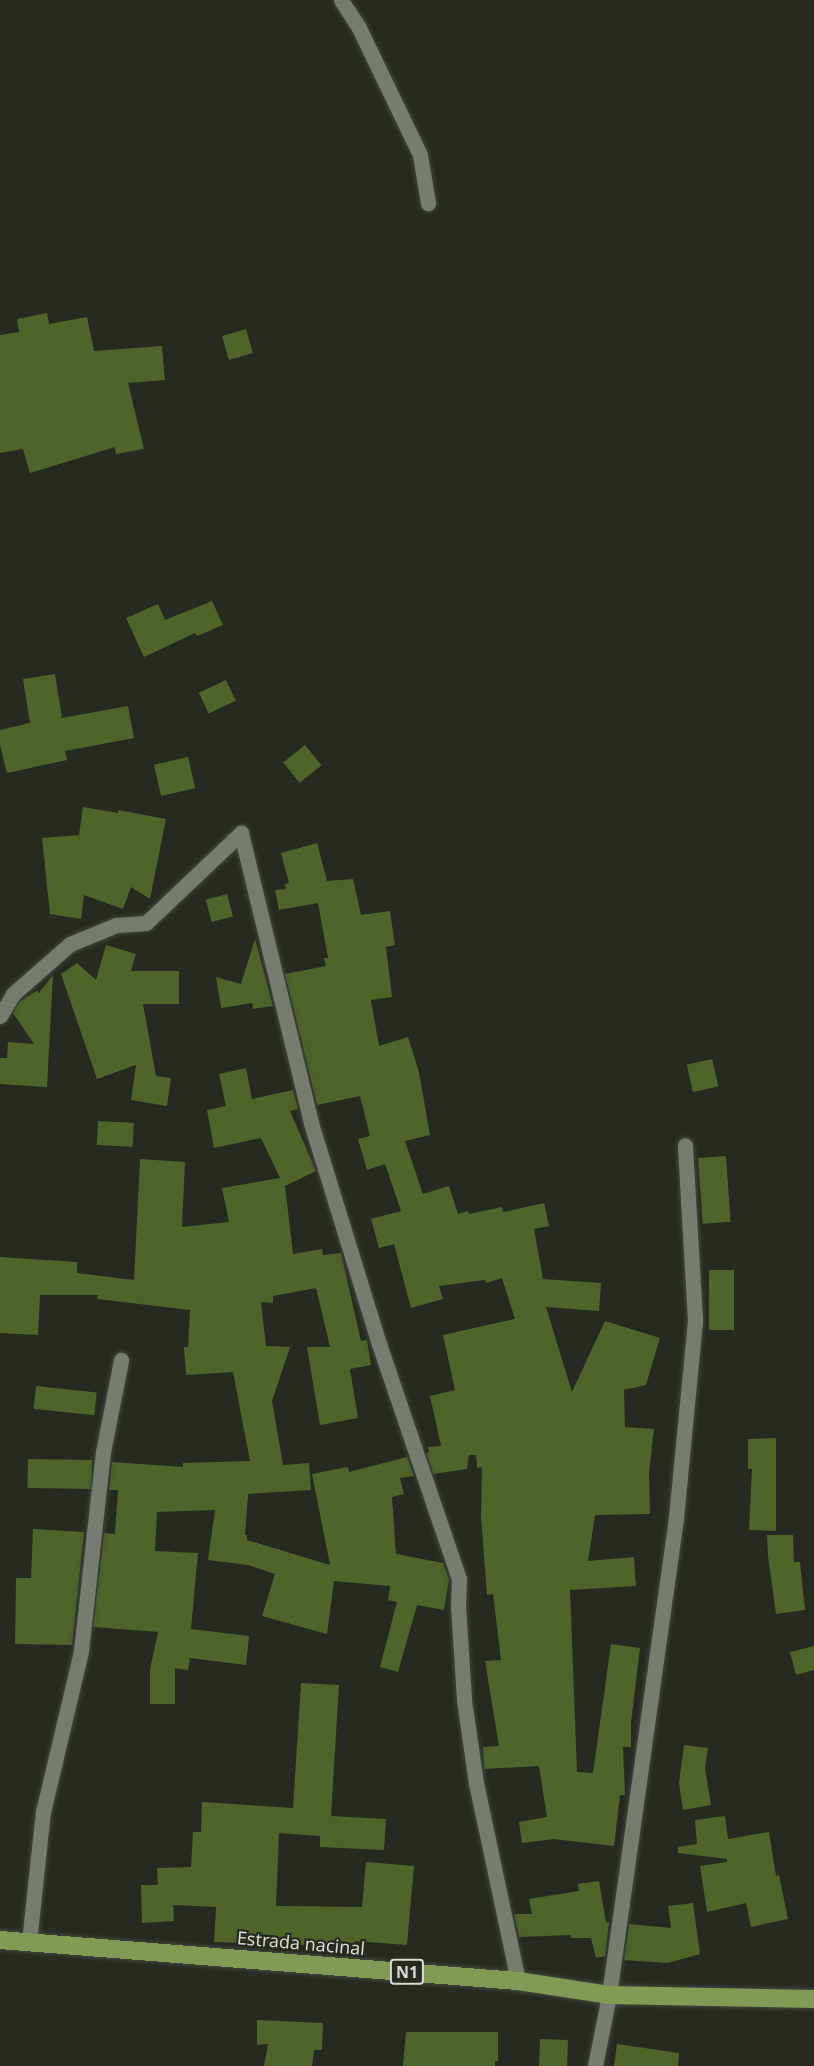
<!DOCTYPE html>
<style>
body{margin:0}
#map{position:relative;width:814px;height:2066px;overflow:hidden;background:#262a20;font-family:"Noto Sans",sans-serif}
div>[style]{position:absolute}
.building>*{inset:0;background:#506429;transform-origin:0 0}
.roads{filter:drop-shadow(0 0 2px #43473f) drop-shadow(0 0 2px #43473f)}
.minor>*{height:15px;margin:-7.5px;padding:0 7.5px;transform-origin:7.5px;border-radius:7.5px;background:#777c70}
.highway>*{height:18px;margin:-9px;padding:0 9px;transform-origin:9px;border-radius:9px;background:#819b54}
span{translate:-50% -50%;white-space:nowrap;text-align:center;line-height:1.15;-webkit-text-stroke:4.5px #262a20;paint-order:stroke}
.shield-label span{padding:2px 4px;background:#262a20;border:2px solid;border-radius:4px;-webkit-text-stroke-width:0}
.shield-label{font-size:16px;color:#d8dad4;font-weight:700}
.street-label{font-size:18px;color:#d8dad4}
</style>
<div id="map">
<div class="building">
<div style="clip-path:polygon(47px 313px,49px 324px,87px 317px,94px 351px,162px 346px,165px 380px,128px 383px,144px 449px,116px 454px,115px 447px,30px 473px,23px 449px,0 453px,0 335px,19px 332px,17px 319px)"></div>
<div style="left:246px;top:329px;width:25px;height:25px;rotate:74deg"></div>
<div style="clip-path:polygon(212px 601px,223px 625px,197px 636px,195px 633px,144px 657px,126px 618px,158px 604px,165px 620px)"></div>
<div style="clip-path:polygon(55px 674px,62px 718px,128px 706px,134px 738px,65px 751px,67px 760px,7px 773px,0 745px,0 730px,30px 723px,23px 679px)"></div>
<div style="left:226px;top:680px;width:23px;height:30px;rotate:65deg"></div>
<div style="left:305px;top:745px;width:26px;height:28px;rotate:51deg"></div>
<div style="left:188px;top:757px;width:32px;height:35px;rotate:77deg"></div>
<div style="clip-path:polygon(83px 807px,118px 813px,118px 810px,166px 819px,150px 899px,131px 887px,123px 909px,84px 895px,81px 919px,50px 914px,42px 838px,79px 835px)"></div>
<div style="clip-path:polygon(317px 843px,327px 881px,353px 879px,361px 915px,390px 911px,395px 945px,386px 947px,392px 997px,371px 1000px,379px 1046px,408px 1037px,419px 1072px,430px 1135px,405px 1141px,423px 1194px,449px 1186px,458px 1214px,468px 1211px,469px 1214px,502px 1207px,503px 1212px,544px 1203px,549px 1226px,534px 1229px,543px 1279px,601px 1283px,599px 1311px,546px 1307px,572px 1392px,605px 1321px,660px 1338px,646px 1385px,624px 1390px,625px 1427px,654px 1429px,649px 1473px,650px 1514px,595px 1515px,588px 1561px,634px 1557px,636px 1586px,570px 1590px,577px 1772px,593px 1773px,611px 1644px,640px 1648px,631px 1723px,631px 1747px,623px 1747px,625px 1795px,620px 1795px,614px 1846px,554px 1839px,522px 1843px,519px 1822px,547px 1817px,539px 1766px,484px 1769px,483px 1747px,499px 1746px,485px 1661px,501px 1660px,493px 1594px,487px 1595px,481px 1516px,482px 1467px,477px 1468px,476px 1455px,469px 1455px,467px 1469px,433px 1474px,426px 1453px,429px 1452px,428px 1447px,441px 1446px,430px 1396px,455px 1390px,443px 1335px,515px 1319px,502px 1278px,486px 1283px,485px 1280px,439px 1286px,443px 1299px,411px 1308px,394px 1244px,379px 1248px,371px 1219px,401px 1211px,385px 1164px,367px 1170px,358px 1139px,370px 1136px,360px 1096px,317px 1105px,285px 974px,326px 966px,324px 958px,328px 958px,318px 903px,279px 910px,275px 890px,286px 889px,285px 884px,289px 883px,281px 853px)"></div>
<div style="left:227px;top:894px;width:23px;height:22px;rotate:75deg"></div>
<div style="clip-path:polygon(255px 939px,273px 1006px,253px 1009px,252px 1003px,221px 1008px,216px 977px,241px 984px)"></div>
<div style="clip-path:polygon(106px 945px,136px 954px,131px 971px,179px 971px,179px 1004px,143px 1004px,156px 1076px,171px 1078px,167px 1106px,131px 1100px,136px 1065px,97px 1079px,61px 974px,77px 963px,96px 980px)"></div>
<div style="clip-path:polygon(53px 975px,47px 1087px,0 1084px,0 1058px,7px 1058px,8px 1042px,34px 1044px,13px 1013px,19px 1002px,38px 990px,38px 994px)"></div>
<div style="left:712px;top:1059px;width:28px;height:26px;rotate:77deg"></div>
<div style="clip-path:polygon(246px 1068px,252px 1099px,293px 1090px,298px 1109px,290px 1111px,316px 1171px,285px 1186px,293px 1254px,322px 1249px,323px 1255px,341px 1253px,361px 1341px,367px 1340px,371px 1365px,350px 1369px,358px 1418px,320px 1425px,307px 1347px,330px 1347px,316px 1288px,273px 1296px,273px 1303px,261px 1302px,266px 1346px,290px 1347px,272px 1401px,283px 1465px,309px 1463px,311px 1490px,248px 1494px,245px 1535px,247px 1535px,247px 1540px,330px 1565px,312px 1474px,348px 1467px,349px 1472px,407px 1457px,414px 1476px,400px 1478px,404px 1494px,392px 1497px,396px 1554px,443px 1563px,449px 1579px,444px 1610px,417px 1605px,398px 1672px,380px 1667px,397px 1602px,388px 1600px,390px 1586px,334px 1581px,327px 1634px,262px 1616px,275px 1574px,248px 1565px,208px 1560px,215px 1510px,157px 1512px,155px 1551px,198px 1553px,191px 1629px,249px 1636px,246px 1665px,190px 1658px,188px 1670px,175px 1668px,175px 1704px,150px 1704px,150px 1669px,158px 1632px,93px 1627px,104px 1533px,115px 1534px,118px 1490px,109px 1490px,112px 1462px,183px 1467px,183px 1463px,250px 1461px,233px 1372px,186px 1375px,184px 1347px,188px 1347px,190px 1310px,97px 1299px,98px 1295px,40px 1295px,38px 1335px,0 1333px,0 1257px,77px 1262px,77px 1273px,134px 1280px,140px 1159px,185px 1162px,182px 1227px,229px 1222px,222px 1188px,280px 1178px,261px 1138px,214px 1148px,207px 1110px,226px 1106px,219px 1074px)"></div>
<div style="left:98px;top:1121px;width:36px;height:24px;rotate:3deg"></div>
<div style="left:726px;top:1156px;width:66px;height:28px;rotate:86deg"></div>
<div style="left:734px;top:1270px;width:60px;height:25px;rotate:90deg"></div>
<div style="left:36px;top:1386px;width:61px;height:23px;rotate:6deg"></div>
<div style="clip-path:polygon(776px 1438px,776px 1531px,749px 1530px,752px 1469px,748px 1469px,748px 1439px)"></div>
<div style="left:28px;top:1459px;width:64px;height:29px;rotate:1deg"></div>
<div style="clip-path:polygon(33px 1529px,84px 1532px,72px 1645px,15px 1644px,16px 1578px,31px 1578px)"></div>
<div style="clip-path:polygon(767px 1535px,793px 1535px,794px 1562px,800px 1562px,805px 1610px,776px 1614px,768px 1556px)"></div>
<div style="clip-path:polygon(814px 1646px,814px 1670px,796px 1675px,790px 1652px)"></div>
<div style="clip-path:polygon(301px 1683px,339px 1685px,331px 1816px,386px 1819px,384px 1850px,320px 1847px,320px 1836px,279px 1833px,276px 1906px,362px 1907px,366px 1862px,414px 1866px,407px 1945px,355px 1941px,355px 1947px,214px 1942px,216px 1907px,173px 1905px,174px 1921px,142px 1923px,141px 1885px,158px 1885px,157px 1868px,191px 1867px,193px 1832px,201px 1832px,202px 1802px,293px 1808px)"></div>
<div style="clip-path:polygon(684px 1745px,708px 1748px,705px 1768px,711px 1805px,683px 1810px,679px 1783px)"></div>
<div style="clip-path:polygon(725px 1816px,728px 1839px,769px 1832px,776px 1876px,779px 1875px,788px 1919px,751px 1927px,746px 1903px,707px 1912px,700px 1866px,727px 1862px,727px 1859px,678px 1853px,678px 1847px,697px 1844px,695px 1820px)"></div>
<div style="clip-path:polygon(599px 1881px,606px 1922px,609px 1923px,605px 1956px,596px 1958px,591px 1938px,571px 1938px,571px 1935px,519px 1937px,514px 1914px,532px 1914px,529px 1899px,579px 1891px,578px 1884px)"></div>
<div style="clip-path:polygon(693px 1903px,700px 1954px,668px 1963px,624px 1960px,629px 1924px,671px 1928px,668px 1906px)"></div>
<div style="clip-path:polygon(257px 2020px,323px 2023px,322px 2050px,314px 2050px,312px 2066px,264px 2066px,268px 2044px,257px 2045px)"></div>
<div style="clip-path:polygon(406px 2032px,498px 2032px,498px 2061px,495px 2061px,495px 2066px,403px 2066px)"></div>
<div style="left:540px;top:2039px;width:28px;height:27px;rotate:2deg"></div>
<div style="clip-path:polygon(617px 2044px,679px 2053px,678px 2066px,614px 2066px)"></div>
</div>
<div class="roads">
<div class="minor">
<div style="left:341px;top:0;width:33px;rotate:57deg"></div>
<div style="left:359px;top:28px;width:141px;rotate:64.3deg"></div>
<div style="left:420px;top:155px;width:49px;rotate:80.5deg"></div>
<div style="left:241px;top:833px;width:298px;rotate:76.4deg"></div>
<div style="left:311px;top:1123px;width:231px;rotate:72.9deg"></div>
<div style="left:379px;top:1344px;width:248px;rotate:71.2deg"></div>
<div style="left:459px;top:1579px;width:27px;rotate:92deg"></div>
<div style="left:458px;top:1606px;width:94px;rotate:86.3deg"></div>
<div style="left:464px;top:1700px;width:84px;rotate:81.8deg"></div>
<div style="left:476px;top:1783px;width:202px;rotate:78deg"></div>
<div style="left:0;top:1016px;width:26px;rotate:-59deg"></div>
<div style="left:13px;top:994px;width:76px;rotate:-41.3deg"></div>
<div style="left:70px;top:944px;width:50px;rotate:-22.4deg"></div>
<div style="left:116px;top:925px;width:30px;rotate:-4deg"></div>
<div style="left:146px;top:923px;width:131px;rotate:-43.5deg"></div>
<div style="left:29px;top:1942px;width:131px;rotate:-83.9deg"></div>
<div style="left:43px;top:1812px;width:165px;rotate:-76.7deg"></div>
<div style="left:81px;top:1651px;width:200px;rotate:-83.7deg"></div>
<div style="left:103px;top:1452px;width:94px;rotate:-78.9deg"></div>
<div style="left:595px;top:2066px;width:72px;rotate:-78.8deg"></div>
<div style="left:609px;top:1995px;width:482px;rotate:-82deg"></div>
<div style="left:676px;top:1518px;width:199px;rotate:-84.5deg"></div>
<div style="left:695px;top:1320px;width:175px;rotate:-93.3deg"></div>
</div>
<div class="highway">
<div style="left:0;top:1940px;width:520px;rotate:4.53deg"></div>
<div style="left:518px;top:1981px;width:92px;rotate:8.7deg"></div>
<div style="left:609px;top:1995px;width:205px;rotate:1.1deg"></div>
</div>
</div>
<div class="shield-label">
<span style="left:407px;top:1972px">N1</span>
</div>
<div class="street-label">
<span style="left:301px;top:1943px;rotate:5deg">Estrada nacinal</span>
</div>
</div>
